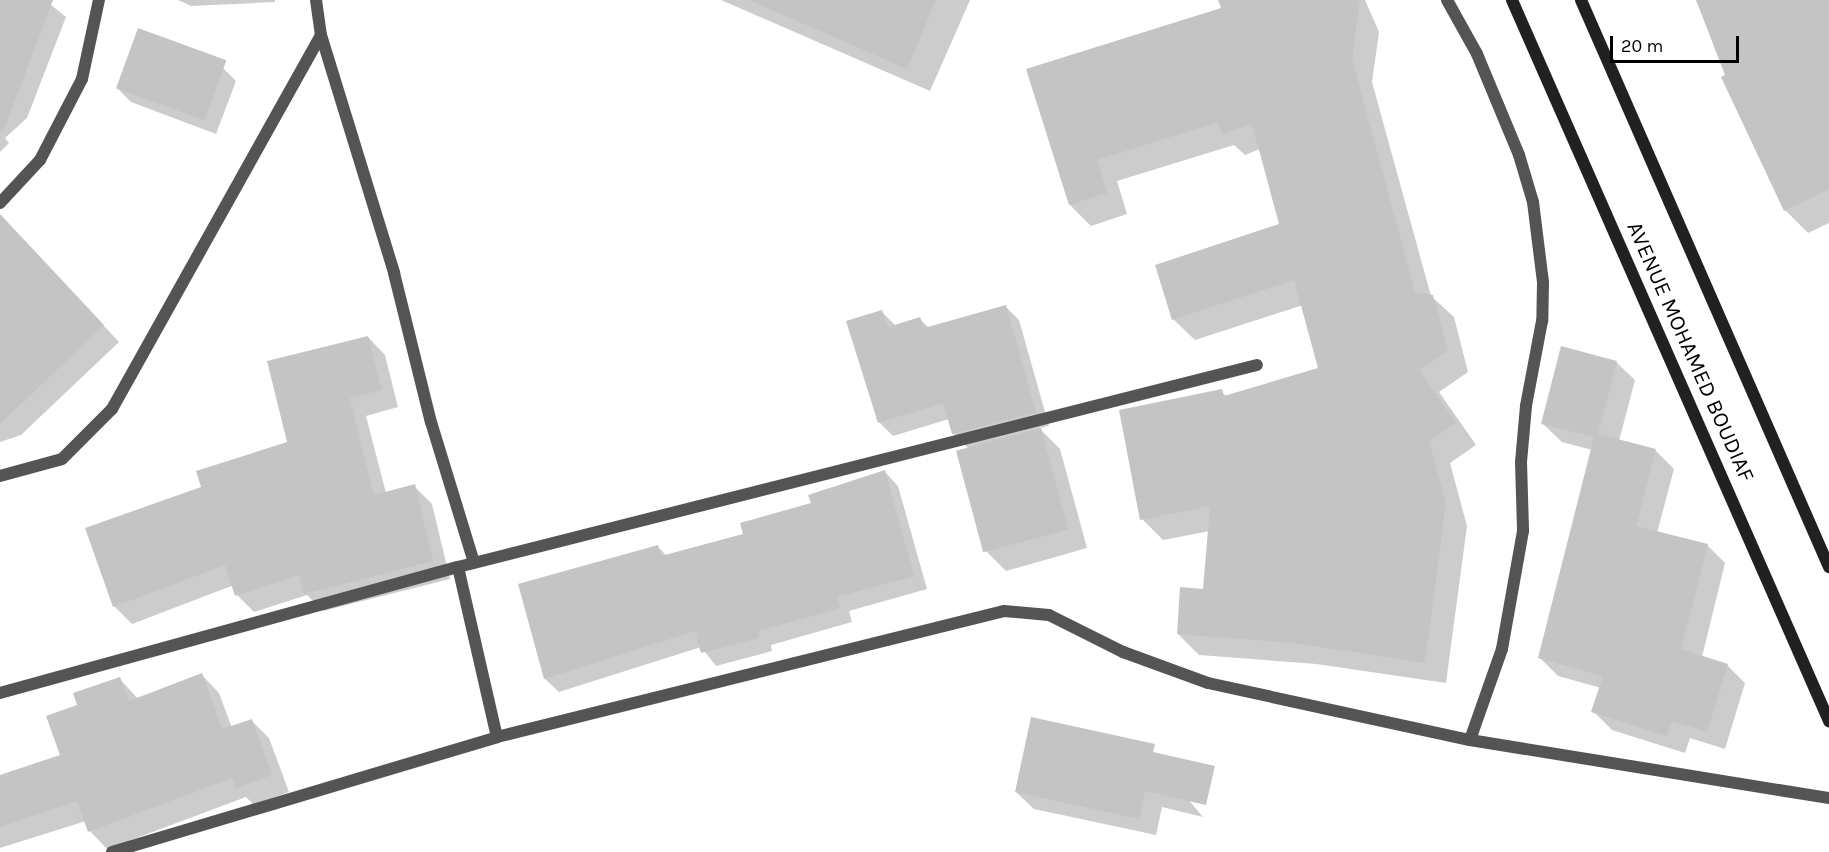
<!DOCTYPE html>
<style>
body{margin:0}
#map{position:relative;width:1829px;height:852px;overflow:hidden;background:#fff;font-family:Karla,sans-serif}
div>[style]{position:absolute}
.shadow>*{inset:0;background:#0003}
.building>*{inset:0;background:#c4c4c4;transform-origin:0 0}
.street>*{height:12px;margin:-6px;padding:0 6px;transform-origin:6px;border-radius:6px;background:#545454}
.secondary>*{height:12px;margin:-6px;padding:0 6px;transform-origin:6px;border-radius:6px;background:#212121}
span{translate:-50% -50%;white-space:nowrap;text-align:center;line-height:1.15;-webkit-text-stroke:4.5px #fff;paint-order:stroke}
.street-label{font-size:22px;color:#000}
.scale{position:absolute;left:1610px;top:36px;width:129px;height:27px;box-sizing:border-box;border:3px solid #000;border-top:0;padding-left:8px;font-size:18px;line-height:21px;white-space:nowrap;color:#000;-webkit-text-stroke:4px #fff;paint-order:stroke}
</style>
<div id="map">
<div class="shadow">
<div style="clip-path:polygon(0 0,45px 0,66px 17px,27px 118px,5px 138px,9px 143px,0 152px)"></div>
<div style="clip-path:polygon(178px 0,275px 0,275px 2px,191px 6px)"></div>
<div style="clip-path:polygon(721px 0,970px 0,930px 91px)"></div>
<div style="clip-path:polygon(1220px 0,1365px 0,1379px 32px,1372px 82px,1431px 296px,1454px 317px,1468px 372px,1439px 392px,1476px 445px,1450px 463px,1467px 526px,1446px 683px,1316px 664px,1199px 655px,1178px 634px,1204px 590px,1210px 531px,1163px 540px,1142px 519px,1221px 391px,1227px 397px,1320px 369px,1303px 305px,1195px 340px,1173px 319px,1281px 225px,1260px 149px,1245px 155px,1234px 145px,1117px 181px,1127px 214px,1091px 226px,1070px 205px,1028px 70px,1222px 9px)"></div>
<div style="clip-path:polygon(1697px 0,1829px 0,1829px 223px,1808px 233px,1785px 210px)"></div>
<div style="clip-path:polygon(223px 68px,236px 81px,216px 134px,131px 102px,117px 88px)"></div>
<div style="clip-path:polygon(0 240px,28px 245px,119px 342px,21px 435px,0 442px)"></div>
<div style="clip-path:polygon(1005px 306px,1019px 320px,1049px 426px,1039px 428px,1060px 449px,1087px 548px,1006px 571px,987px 552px,968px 448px,953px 433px,949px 419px,893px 436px,880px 423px,848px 322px,882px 312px,896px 326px,920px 319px,929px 328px)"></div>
<div style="clip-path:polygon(368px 337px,385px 355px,398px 407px,366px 416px,386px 493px,414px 486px,432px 504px,450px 579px,323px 611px,307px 595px,254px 612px,237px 595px,234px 585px,132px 624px,114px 606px,203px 488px,288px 443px)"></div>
<div style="clip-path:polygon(1616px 362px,1635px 380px,1619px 441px,1655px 450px,1674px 469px,1657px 533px,1707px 545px,1725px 563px,1702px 657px,1727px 665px,1745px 683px,1725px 749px,1690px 738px,1685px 753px,1612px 730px,1593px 711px,1601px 688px,1558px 676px,1540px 658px,1592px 450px,1562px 442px,1543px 424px)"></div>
<div style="clip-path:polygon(885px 472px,898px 486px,927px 589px,849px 611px,852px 622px,771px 645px,772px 651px,716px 666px,701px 647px,559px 692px,545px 679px,657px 546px,667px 556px,745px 535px)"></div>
<div style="clip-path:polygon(202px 675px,219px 693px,232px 728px,251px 720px,269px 738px,289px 792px,254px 805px,246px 797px,107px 849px,90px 831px,86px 821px,0 848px,0 776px,62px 756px,79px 706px,119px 678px,138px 699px)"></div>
<div style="clip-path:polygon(1155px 760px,1203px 817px,1162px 807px,1156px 835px,1034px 809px,1016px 792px)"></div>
</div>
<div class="building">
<div style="clip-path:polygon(0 0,53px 0,3px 132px,0 131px)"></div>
<div style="clip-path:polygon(749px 0,936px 0,907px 69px)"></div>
<div style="clip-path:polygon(1218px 0,1360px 0,1352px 59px,1415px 292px,1433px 295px,1448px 351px,1419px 370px,1456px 423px,1429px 441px,1446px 504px,1425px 663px,1294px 643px,1177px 634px,1180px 587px,1203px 589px,1210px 506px,1140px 520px,1119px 410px,1222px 389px,1224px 396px,1318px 368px,1294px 280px,1172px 320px,1155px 265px,1279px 224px,1252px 124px,1222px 134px,1218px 122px,1097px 160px,1107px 193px,1069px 205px,1026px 69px,1221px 8px)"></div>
<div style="clip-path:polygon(1696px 0,1829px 0,1829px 189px,1784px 211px,1721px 77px,1725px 75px)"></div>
<div style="left:138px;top:28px;width:94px;height:64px;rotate:20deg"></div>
<div style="clip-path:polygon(0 214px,104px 325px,0 424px)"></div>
<div style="clip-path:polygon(1006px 305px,1036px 412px,952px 434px,943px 403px,878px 423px,846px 321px,882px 310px,888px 327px,920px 317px,924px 328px)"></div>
<div style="clip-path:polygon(368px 336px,382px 390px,350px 398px,374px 495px,415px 484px,433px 561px,304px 594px,299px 575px,235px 596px,225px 565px,113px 607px,85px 528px,201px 487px,196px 471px,287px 442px,267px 361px)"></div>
<div style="clip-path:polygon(1561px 346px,1617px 361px,1598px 434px,1656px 449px,1636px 526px,1708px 544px,1681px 649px,1728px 664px,1707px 732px,1672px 721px,1667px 736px,1591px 712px,1603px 676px,1538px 658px,1594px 437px,1541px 424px)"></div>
<div style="left:1041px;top:428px;width:105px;height:88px;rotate:75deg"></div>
<div style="clip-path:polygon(885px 470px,914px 576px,837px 597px,840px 608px,758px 631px,759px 638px,701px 653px,695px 631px,544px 679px,518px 584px,658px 545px,661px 556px,743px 534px,740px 523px,811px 503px,808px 495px)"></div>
<div style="clip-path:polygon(202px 673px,222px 729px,252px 719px,272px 775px,236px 788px,232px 778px,88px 832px,77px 801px,0 827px,0 775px,60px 755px,46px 716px,77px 705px,73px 693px,120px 677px,129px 701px)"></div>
<div style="clip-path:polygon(1031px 717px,1155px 744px,1153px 752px,1215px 766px,1206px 805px,1145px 791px,1139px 819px,1015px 792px)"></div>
</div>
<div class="street">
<div style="left:316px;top:0;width:35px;rotate:82deg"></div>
<div style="left:321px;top:35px;width:249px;rotate:72.9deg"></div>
<div style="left:394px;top:273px;width:154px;rotate:76.1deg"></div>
<div style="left:431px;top:422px;width:147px;rotate:73deg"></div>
<div style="left:1447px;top:0;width:62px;rotate:60.9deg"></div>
<div style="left:1477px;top:54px;width:109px;rotate:67.4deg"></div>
<div style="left:1519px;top:155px;width:49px;rotate:73.4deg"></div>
<div style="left:1533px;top:202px;width:81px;rotate:82.9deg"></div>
<div style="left:1543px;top:282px;width:39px;rotate:91deg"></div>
<div style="left:1542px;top:321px;width:86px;rotate:100.7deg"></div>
<div style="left:1526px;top:406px;width:56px;rotate:95.1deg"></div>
<div style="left:1521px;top:462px;width:69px;rotate:88.3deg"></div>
<div style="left:1523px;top:531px;width:120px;rotate:100.1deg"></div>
<div style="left:1502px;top:649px;width:96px;rotate:109.4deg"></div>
<div style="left:0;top:203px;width:59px;rotate:-47.1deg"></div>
<div style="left:40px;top:160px;width:91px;rotate:-62.6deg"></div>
<div style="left:82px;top:79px;width:81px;rotate:-77.9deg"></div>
<div style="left:0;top:476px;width:64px;rotate:-15.3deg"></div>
<div style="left:62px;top:459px;width:71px;rotate:-45deg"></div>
<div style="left:112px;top:409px;width:428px;rotate:-60.8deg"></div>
<div style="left:458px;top:567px;width:174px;rotate:77.1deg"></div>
<div style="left:0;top:693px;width:475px;rotate:-15.4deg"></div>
<div style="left:458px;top:567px;width:824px;rotate:-14.19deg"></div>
<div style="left:112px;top:852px;width:402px;rotate:-16.6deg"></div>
<div style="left:497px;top:737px;width:522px;rotate:-13.96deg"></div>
<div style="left:1004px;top:611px;width:45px;rotate:5.1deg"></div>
<div style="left:1049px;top:615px;width:83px;rotate:26.6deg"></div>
<div style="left:1123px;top:652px;width:90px;rotate:20deg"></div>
<div style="left:1208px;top:683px;width:268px;rotate:12.3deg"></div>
<div style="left:1470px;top:740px;width:364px;rotate:9.2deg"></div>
</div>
<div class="secondary">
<div style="left:1512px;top:0;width:788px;rotate:66.27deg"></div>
<div style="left:1581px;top:0;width:619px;rotate:66.38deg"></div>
</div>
<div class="street-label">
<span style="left:1690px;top:352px;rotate:66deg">AVENUE MOHAMED BOUDIAF</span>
</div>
<div class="scale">20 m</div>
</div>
